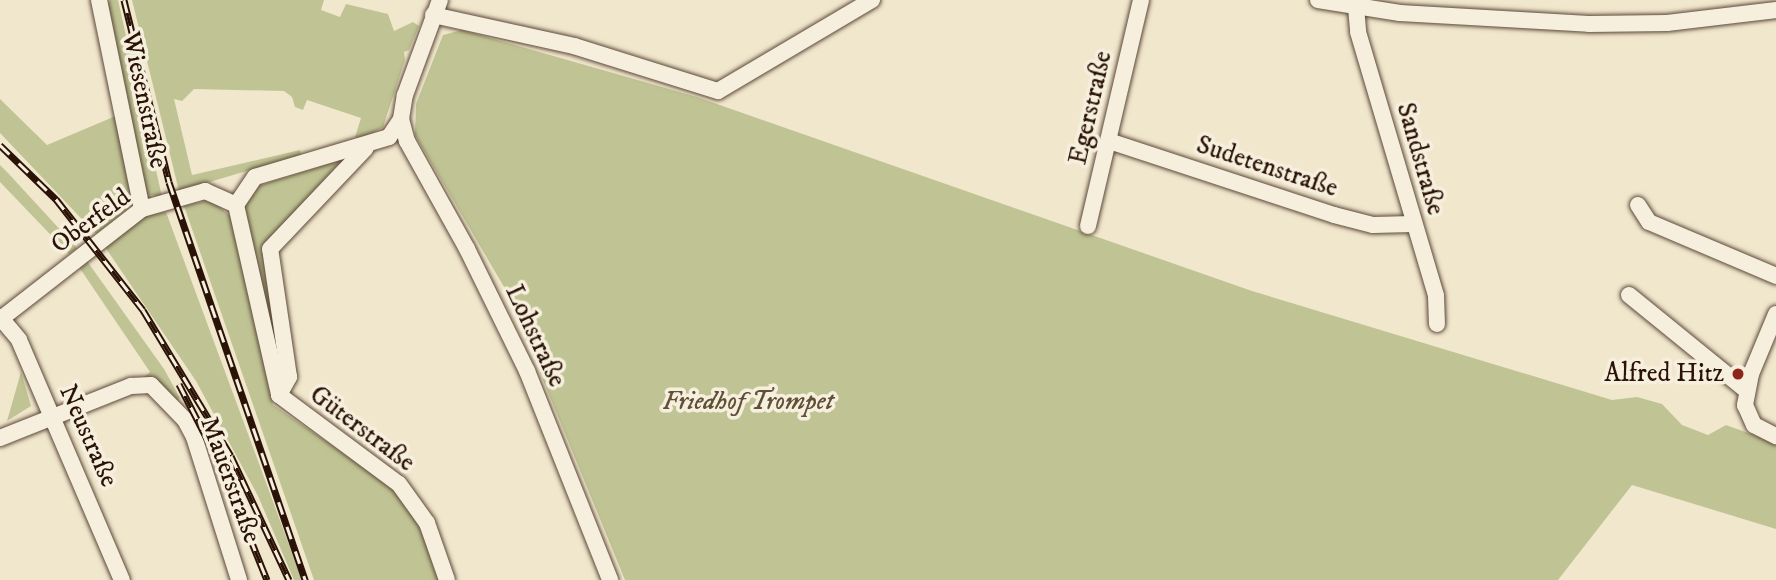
<!DOCTYPE html>
<meta charset="utf-8">
<style>
body{margin:0}
#map{position:relative;width:1776px;height:580px;overflow:hidden;background:#f1e7cd;font-family:"IM FELL DW Pica",serif}
div>[style]{position:absolute}
.green>*{inset:0;background:#c0c494}
.roads{filter:drop-shadow(0 0 2px #5c4838) drop-shadow(0 0 2px #5c4838)}
.minor>*{height:16px;margin:-8px;padding:0 8px;transform-origin:8px;border-radius:8px;background:#f6efde}
.rail>*{height:7px;margin-top:-3.5px;transform-origin:0;background:repeating-linear-gradient(90deg,#f6efde 0 13px,#2a1306 0 26px);box-sizing:border-box;border-block:2px solid #2a1306}
.dots>*{width:19px;height:19px;translate:-50% -50%;box-sizing:border-box;border:4px solid #f6efde;border-radius:50%}
span{translate:-50% -50%;white-space:nowrap;text-align:center;line-height:1.15;-webkit-text-stroke:7px #f6efde;paint-order:stroke}
.street-label{font-size:26px;color:#2a1306}
.poi-label{font-size:26px;color:#2a1306}
.right{translate:-100% -50%;text-align:right}
.park-label{font-size:26px;color:#5e5138;font-style:italic}
</style>
<div id="map">
<div class="green">
<div style="clip-path:polygon(110px 0,118px 0,162px 197px,146px 194px,106px 10px)"></div>
<div style="clip-path:polygon(132px 0,324px 0,321px 10px,340px 17px,346px 4px,388px 14px,394px 31px,413px 22px,419px 26px,409px 50px,404px 52px,405px 60px,383px 127px,361px 139px,355px 137px,361px 118px,307px 100px,303px 110px,295px 107px,292px 97px,284px 91px,194px 89px,182px 101px,174px 99px,192px 175px,300px 150px,301px 155px,179px 191px)"></div>
<div style="clip-path:polygon(462px 30px,697px 97px,1252px 291px,1612px 400px,1637px 397px,1662px 404px,1682px 425px,1708px 435px,1726px 425px,1776px 443px,1776px 529px,1632px 485px,1558px 580px,625px 580px,507px 292px,415px 135px,416px 104px,443px 35px)"></div>
<div style="clip-path:polygon(0 99px,47px 145px,118px 115px,134px 196px,129px 208px,96px 234px,0 133px)"></div>
<div style="clip-path:polygon(342px 160px,268px 241px,284px 383px,243px 203px,258px 186px)"></div>
<div style="clip-path:polygon(0 165px,8px 173px,77px 248px,69px 254px,0 182px)"></div>
<div style="clip-path:polygon(205px 201px,215px 203px,230px 216px,273px 405px,391px 486px,411px 511px,431px 551px,438px 580px,314px 580px,184px 206px)"></div>
<div style="clip-path:polygon(166px 212px,302px 580px,294px 580px,258px 496px,196px 381px,105px 247px,146px 216px)"></div>
<div style="clip-path:polygon(87px 261px,164px 369px,180px 398px,176px 402px,144px 377px,150px 372px,79px 267px)"></div>
<div style="clip-path:polygon(21px 372px,31px 406px,7px 421px)"></div>
</div>
<div class="roads">
<div class="minor">
<div style="left:99px;top:0;width:213px;rotate:78.4deg"></div>
<div style="left:1318px;top:0;width:83px;rotate:9deg"></div>
<div style="left:1400px;top:13px;width:189px;rotate:3.3deg"></div>
<div style="left:1589px;top:24px;width:78px;rotate:-0.7deg"></div>
<div style="left:1667px;top:23px;width:110px;rotate:-6.8deg"></div>
<div style="left:1356px;top:7px;width:25px;rotate:85deg"></div>
<div style="left:1358px;top:32px;width:275px;rotate:73.5deg"></div>
<div style="left:1436px;top:296px;width:28px;rotate:88deg"></div>
<div style="left:433px;top:15px;width:144px;rotate:12.4deg"></div>
<div style="left:574px;top:46px;width:151px;rotate:17.4deg"></div>
<div style="left:718px;top:91px;width:179px;rotate:-30.6deg"></div>
<div style="left:401px;top:119px;width:23px;rotate:75deg"></div>
<div style="left:407px;top:141px;width:124px;rotate:60.9deg"></div>
<div style="left:467px;top:249px;width:136px;rotate:63.8deg"></div>
<div style="left:527px;top:371px;width:225px;rotate:68.3deg"></div>
<div style="left:1109px;top:141px;width:237px;rotate:18.2deg"></div>
<div style="left:1334px;top:215px;width:40px;rotate:14.4deg"></div>
<div style="left:1373px;top:225px;width:40px;rotate:-1.4deg"></div>
<div style="left:236px;top:205px;width:195px;rotate:77.2deg"></div>
<div style="left:279px;top:395px;width:149px;rotate:36.6deg"></div>
<div style="left:399px;top:484px;width:48px;rotate:54.3deg"></div>
<div style="left:427px;top:523px;width:60px;rotate:70.7deg"></div>
<div style="left:236px;top:205px;width:34px;rotate:-56deg"></div>
<div style="left:255px;top:177px;width:140px;rotate:-16.6deg"></div>
<div style="left:389px;top:137px;width:22px;rotate:-56deg"></div>
<div style="left:401px;top:119px;width:24px;rotate:-81deg"></div>
<div style="left:405px;top:95px;width:101px;rotate:-69.8deg"></div>
<div style="left:1638px;top:205px;width:20px;rotate:57deg"></div>
<div style="left:1649px;top:222px;width:138px;rotate:23deg"></div>
<div style="left:1088px;top:226px;width:232px;rotate:-76.8deg"></div>
<div style="left:1629px;top:295px;width:151px;rotate:39.1deg"></div>
<div style="left:1776px;top:314px;width:65px;rotate:112.6deg"></div>
<div style="left:1751px;top:374px;width:32px;rotate:101deg"></div>
<div style="left:1745px;top:405px;width:22px;rotate:66deg"></div>
<div style="left:1754px;top:425px;width:25px;rotate:27deg"></div>
<div style="left:0;top:317px;width:30px;rotate:50deg"></div>
<div style="left:19px;top:340px;width:261px;rotate:66.8deg"></div>
<div style="left:2px;top:318px;width:177px;rotate:-37.9deg"></div>
<div style="left:142px;top:209px;width:66px;rotate:-15.9deg"></div>
<div style="left:205px;top:191px;width:34px;rotate:24deg"></div>
<div style="left:279px;top:395px;width:21px;rotate:-61deg"></div>
<div style="left:289px;top:377px;width:129px;rotate:-98.4deg"></div>
<div style="left:270px;top:249px;width:139px;rotate:-46.5deg"></div>
<div style="left:0;top:438px;width:141px;rotate:-21.7deg"></div>
<div style="left:131px;top:386px;width:20px;rotate:-3deg"></div>
<div style="left:151px;top:385px;width:49px;rotate:45.8deg"></div>
<div style="left:185px;top:420px;width:19px;rotate:62deg"></div>
<div style="left:194px;top:437px;width:150px;rotate:72.5deg"></div>
</div>
</div>
<div class="rail">
<div style="left:124px;top:0;width:187px;rotate:76.1deg"></div>
<div style="left:169px;top:182px;width:421px;rotate:71.1deg"></div>
<div style="left:0;top:145px;width:78px;rotate:44deg"></div>
<div style="left:56px;top:199px;width:141px;rotate:51.9deg"></div>
<div style="left:143px;top:310px;width:170px;rotate:58.9deg"></div>
<div style="left:231px;top:456px;width:137px;rotate:64.9deg"></div>
<div style="left:179px;top:384px;width:92px;rotate:62.9deg"></div>
<div style="left:221px;top:466px;width:123px;rotate:68deg"></div>
</div>
<div class="dots">
<div style="left:1738px;top:374px;background:#8f2418"></div>
</div>
<div class="street-label">
<span style="left:144px;top:100px;rotate:78deg">Wiesenstraße</span>
<span style="left:1091px;top:108px;rotate:-77deg">Egerstraße</span>
<span style="left:1420px;top:159px;rotate:74deg">Sandstraße</span>
<span style="left:1267px;top:167px;rotate:18deg">Sudetenstraße</span>
<span style="left:91px;top:221px;rotate:-36deg">Oberfeld</span>
<span style="left:535px;top:336px;rotate:65deg">Lohstraße</span>
<span style="left:362px;top:429px;rotate:37deg">Güterstraße</span>
<span style="left:88px;top:436px;rotate:66deg">Neustraße</span>
<span style="left:230px;top:480px;rotate:70deg">Mauerstraße</span>
</div>
<div class="poi-label">
<span class="right" style="left:1724px;top:374px">Alfred Hitz</span>
</div>
<div class="park-label">
<span style="left:748px;top:402px">Friedhof Trompet</span>
</div>
</div>
